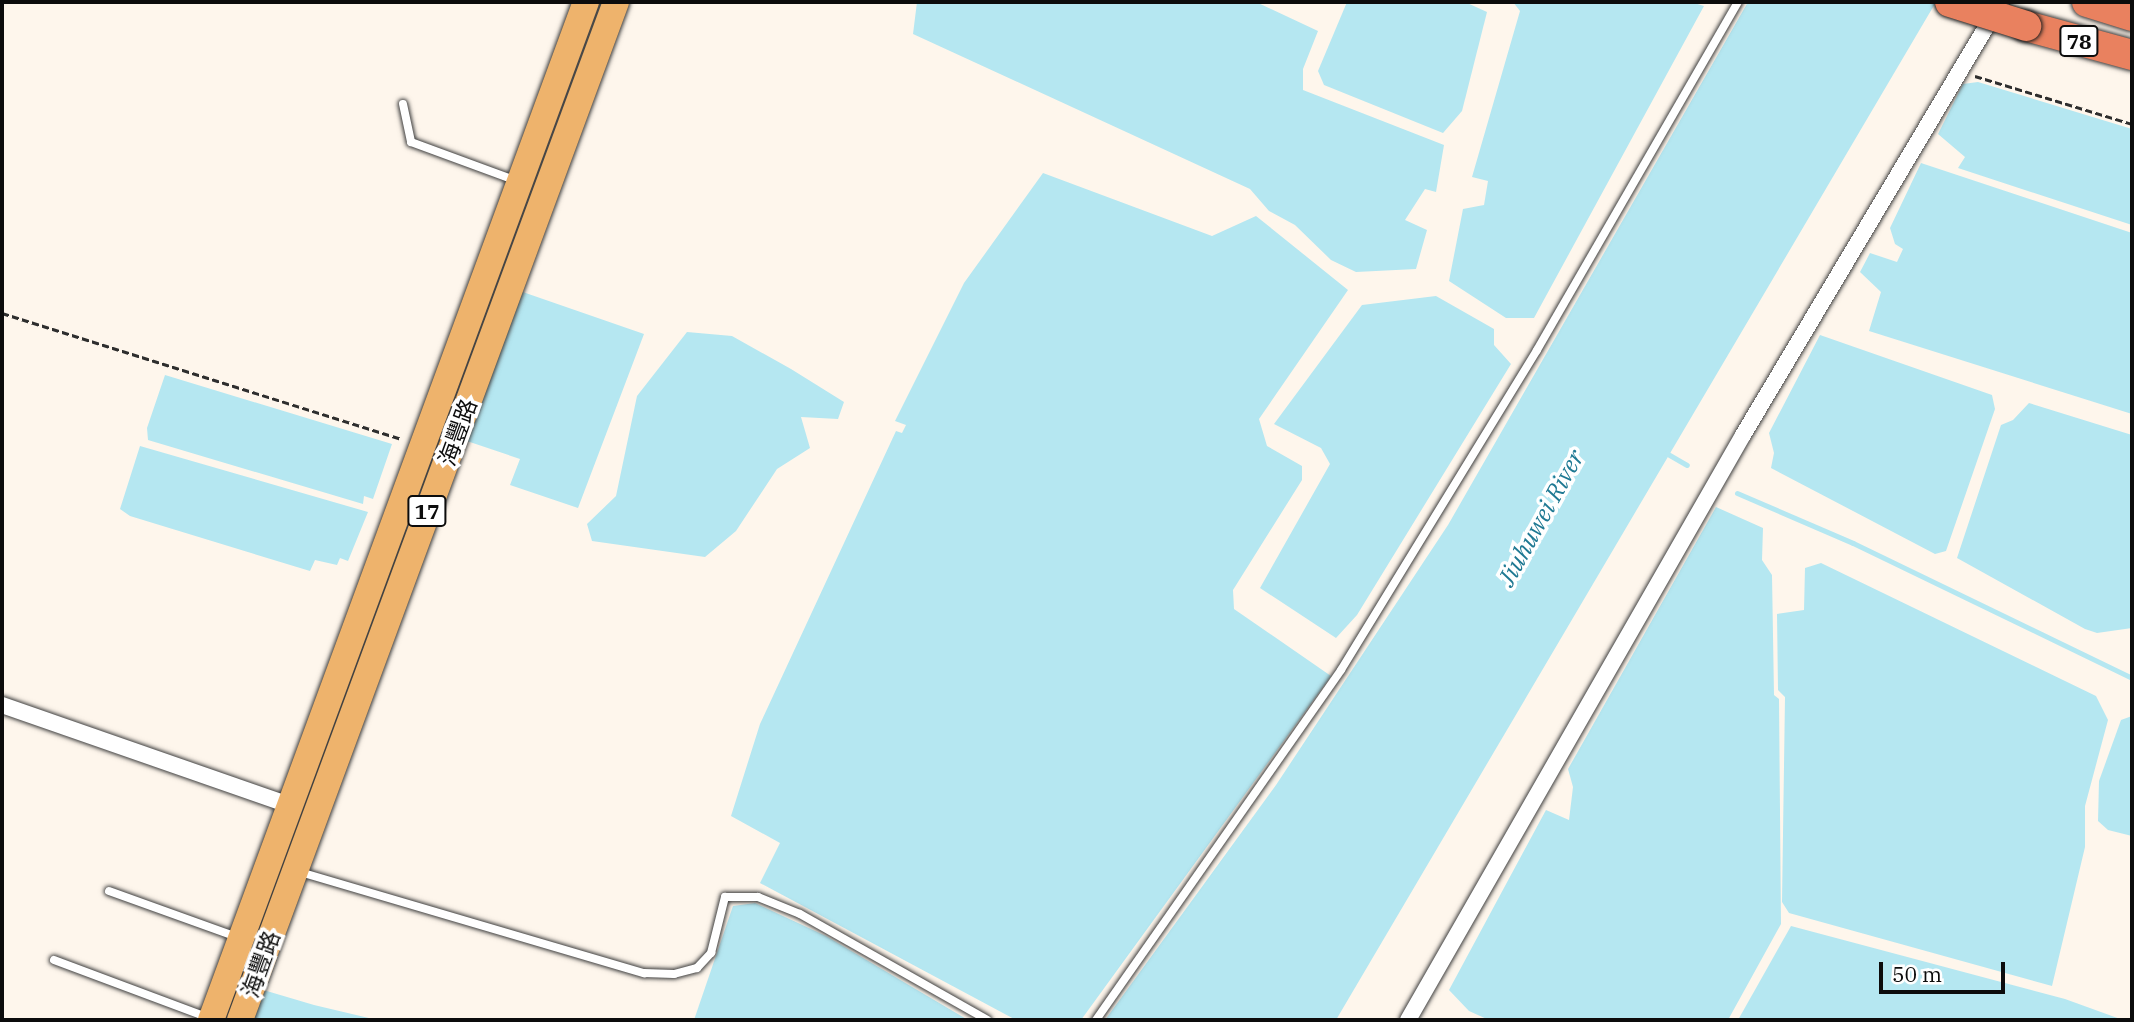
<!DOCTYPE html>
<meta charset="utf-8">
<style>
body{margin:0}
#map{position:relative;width:2134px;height:1022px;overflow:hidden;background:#fef6ec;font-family:"IBM Plex Serif","Noto Sans TC",serif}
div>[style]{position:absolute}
.water>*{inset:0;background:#b5e7f1}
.stream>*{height:5px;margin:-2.5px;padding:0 2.5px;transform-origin:2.5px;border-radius:2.5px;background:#b5e7f1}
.path>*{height:2.5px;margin-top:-1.25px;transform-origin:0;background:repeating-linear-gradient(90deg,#2e2e2e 0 7px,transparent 0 10.5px)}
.roads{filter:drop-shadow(0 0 2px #3f3f3f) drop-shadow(0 0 2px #3f3f3f)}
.lane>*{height:8px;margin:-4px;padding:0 4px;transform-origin:4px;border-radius:4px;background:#fff}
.street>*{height:16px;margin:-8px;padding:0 8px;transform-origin:8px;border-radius:8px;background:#fff}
.primary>*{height:26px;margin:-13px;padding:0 13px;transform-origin:13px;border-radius:13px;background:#eeb36c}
.highway>*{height:30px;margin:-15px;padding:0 15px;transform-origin:15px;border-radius:15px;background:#e9815f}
.bridges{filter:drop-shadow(0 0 2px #1d1d1d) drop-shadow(0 0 2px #1d1d1d)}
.highway-bridge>*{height:30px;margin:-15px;padding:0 15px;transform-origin:15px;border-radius:15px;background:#e9815f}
span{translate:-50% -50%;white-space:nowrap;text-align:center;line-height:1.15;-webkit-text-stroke:7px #fff;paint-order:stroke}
.shield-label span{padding:2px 5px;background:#fff;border:2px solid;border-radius:5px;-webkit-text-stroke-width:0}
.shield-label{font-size:21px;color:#0c0c0c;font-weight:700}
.street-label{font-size:23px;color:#0c0c0c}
.water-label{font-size:24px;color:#1f7993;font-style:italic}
.frame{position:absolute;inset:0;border:4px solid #0c0c0c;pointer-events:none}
.scale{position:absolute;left:1879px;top:962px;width:126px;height:32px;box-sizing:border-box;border:4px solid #0c0c0c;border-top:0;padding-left:9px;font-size:21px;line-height:24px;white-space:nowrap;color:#0c0c0c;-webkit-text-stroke:5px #fff;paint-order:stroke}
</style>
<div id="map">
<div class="water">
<div style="clip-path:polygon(917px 2px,1256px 2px,1318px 31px,1303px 69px,1303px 90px,1444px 145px,1436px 192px,1425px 189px,1405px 220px,1427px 230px,1416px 269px,1356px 272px,1331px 260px,1295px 225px,1269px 211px,1250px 189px,913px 34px)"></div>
<div style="clip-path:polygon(1347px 2px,1465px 2px,1487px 12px,1462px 111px,1443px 133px,1324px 85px,1318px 71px)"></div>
<div style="clip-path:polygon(1513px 2px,1691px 2px,1704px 6px,1534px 318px,1506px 318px,1449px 281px,1463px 209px,1484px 205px,1488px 181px,1472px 177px,1520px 11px)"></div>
<div style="clip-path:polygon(1748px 2px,1936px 2px,1336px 1020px,1105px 1020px,1276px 785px,1448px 525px)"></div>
<div style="clip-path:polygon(1978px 82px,2132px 129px,2132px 225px,1958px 168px,1965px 157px,1938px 134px,1963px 84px)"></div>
<div style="clip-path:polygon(1921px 163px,2132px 233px,2132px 414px,1869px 331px,1881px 292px,1860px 272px,1870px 253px,1897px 262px,1903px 249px,1895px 244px,1890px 228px)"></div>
<div style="clip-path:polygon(1043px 173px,1212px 236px,1256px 216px,1348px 290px,1259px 419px,1267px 446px,1302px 466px,1302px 480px,1233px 590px,1234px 609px,1331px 676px,1081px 1020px,1016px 1020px,760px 883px,780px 843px,731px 816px,760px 724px,896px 431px,902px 433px,906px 425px,895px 421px,964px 283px)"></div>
<div style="clip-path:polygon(517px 290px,644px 334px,578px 508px,510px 485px,520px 459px,455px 437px)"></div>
<div style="clip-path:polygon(1436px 296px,1494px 329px,1494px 345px,1511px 364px,1357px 615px,1336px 638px,1260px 588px,1330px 464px,1321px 448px,1274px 424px,1362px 305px)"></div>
<div style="clip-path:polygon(687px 332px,732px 336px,791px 369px,844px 402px,838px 419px,801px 417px,810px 448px,777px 469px,736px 531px,705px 557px,592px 541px,587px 524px,616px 496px,637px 396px)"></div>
<div style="clip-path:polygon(1820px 335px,1992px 395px,1995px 409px,1946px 551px,1935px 554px,1771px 468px,1774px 453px,1769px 433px)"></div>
<div style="clip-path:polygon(165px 375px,392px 444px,373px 499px,364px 496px,363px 504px,148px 440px,147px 428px)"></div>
<div style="clip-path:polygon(2029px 403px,2132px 435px,2132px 628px,2097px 633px,2085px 629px,1957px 558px,2001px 425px,2013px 420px)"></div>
<div style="clip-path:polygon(140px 446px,368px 512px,348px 561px,340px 558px,337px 565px,315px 560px,310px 571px,130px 516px,120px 509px)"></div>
<div style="clip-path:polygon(1716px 507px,1763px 528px,1762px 560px,1772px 575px,1774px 695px,1779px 699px,1781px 924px,1728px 1020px,1489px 1020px,1469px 1011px,1449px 990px,1546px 810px,1569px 820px,1573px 787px,1568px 769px)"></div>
<div style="clip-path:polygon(1821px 563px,2096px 696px,2108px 720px,2085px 806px,2085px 847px,2052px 986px,1789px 913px,1782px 902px,1785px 697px,1778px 690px,1777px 614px,1804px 610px,1805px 568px)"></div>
<div style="clip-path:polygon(2132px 716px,2132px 836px,2108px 830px,2098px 821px,2099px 781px,2121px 720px)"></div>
<div style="clip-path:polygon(755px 903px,826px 936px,968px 1020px,694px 1020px,733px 906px)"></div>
<div style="clip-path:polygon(1791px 926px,2065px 999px,2123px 1020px,1738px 1020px)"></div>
<div style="clip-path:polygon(260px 989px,314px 1005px,373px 1019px,248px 1020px)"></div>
</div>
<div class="stream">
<div style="left:1666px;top:453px;width:24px;rotate:30deg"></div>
<div style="left:1737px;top:493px;width:126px;rotate:23.3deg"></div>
<div style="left:1853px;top:543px;width:310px;rotate:25.8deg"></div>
</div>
<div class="path">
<div style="left:1975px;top:76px;width:164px;rotate:17deg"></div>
<div style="left:2px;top:313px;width:419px;rotate:17.5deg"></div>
</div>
<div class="roads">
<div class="lane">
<div style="left:403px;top:104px;width:39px;rotate:78deg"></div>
<div style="left:411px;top:142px;width:113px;rotate:20.2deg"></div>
<div style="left:300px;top:872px;width:359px;rotate:16.4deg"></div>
<div style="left:644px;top:973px;width:30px;rotate:2deg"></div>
<div style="left:674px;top:974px;width:24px;rotate:-15deg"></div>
<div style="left:697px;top:968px;width:21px;rotate:-47deg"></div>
<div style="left:711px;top:953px;width:58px;rotate:-76deg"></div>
<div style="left:725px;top:897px;width:33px"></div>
<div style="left:758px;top:897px;width:45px;rotate:22deg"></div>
<div style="left:800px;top:914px;width:215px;rotate:29.5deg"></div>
<div style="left:109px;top:891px;width:136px;rotate:19.8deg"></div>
<div style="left:54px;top:960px;width:165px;rotate:20.5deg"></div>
<div style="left:1096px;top:1020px;width:427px;rotate:-55deg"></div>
<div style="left:1341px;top:670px;width:375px;rotate:-58.5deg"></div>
<div style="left:1537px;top:350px;width:402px;rotate:-60deg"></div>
</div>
<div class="street">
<div style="left:2px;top:705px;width:304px;rotate:19.2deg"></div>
<div style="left:1408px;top:1020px;width:674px;rotate:-60.2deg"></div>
<div style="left:1743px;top:435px;width:504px;rotate:-59.21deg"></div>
</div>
<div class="primary">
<div style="left:211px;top:1020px;width:1085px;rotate:-69.78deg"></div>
<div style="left:240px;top:1020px;width:1085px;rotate:-69.73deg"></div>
</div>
<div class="highway">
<div style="left:2087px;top:2px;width:47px;rotate:17.3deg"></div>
<div style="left:2026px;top:26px;width:110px;rotate:15.3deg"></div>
</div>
</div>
<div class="bridges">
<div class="highway-bridge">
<div style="left:1950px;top:2px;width:80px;rotate:17.5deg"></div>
</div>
</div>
<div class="shield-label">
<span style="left:2079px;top:41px">78</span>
<span style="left:427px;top:511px">17</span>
</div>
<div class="street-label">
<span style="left:457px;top:432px;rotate:-70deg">海豐路</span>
<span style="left:260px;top:964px;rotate:-70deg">海豐路</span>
</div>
<div class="water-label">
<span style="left:1541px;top:518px;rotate:-61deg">Jiuhuwei River</span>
</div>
<div class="frame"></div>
<div class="scale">50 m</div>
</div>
